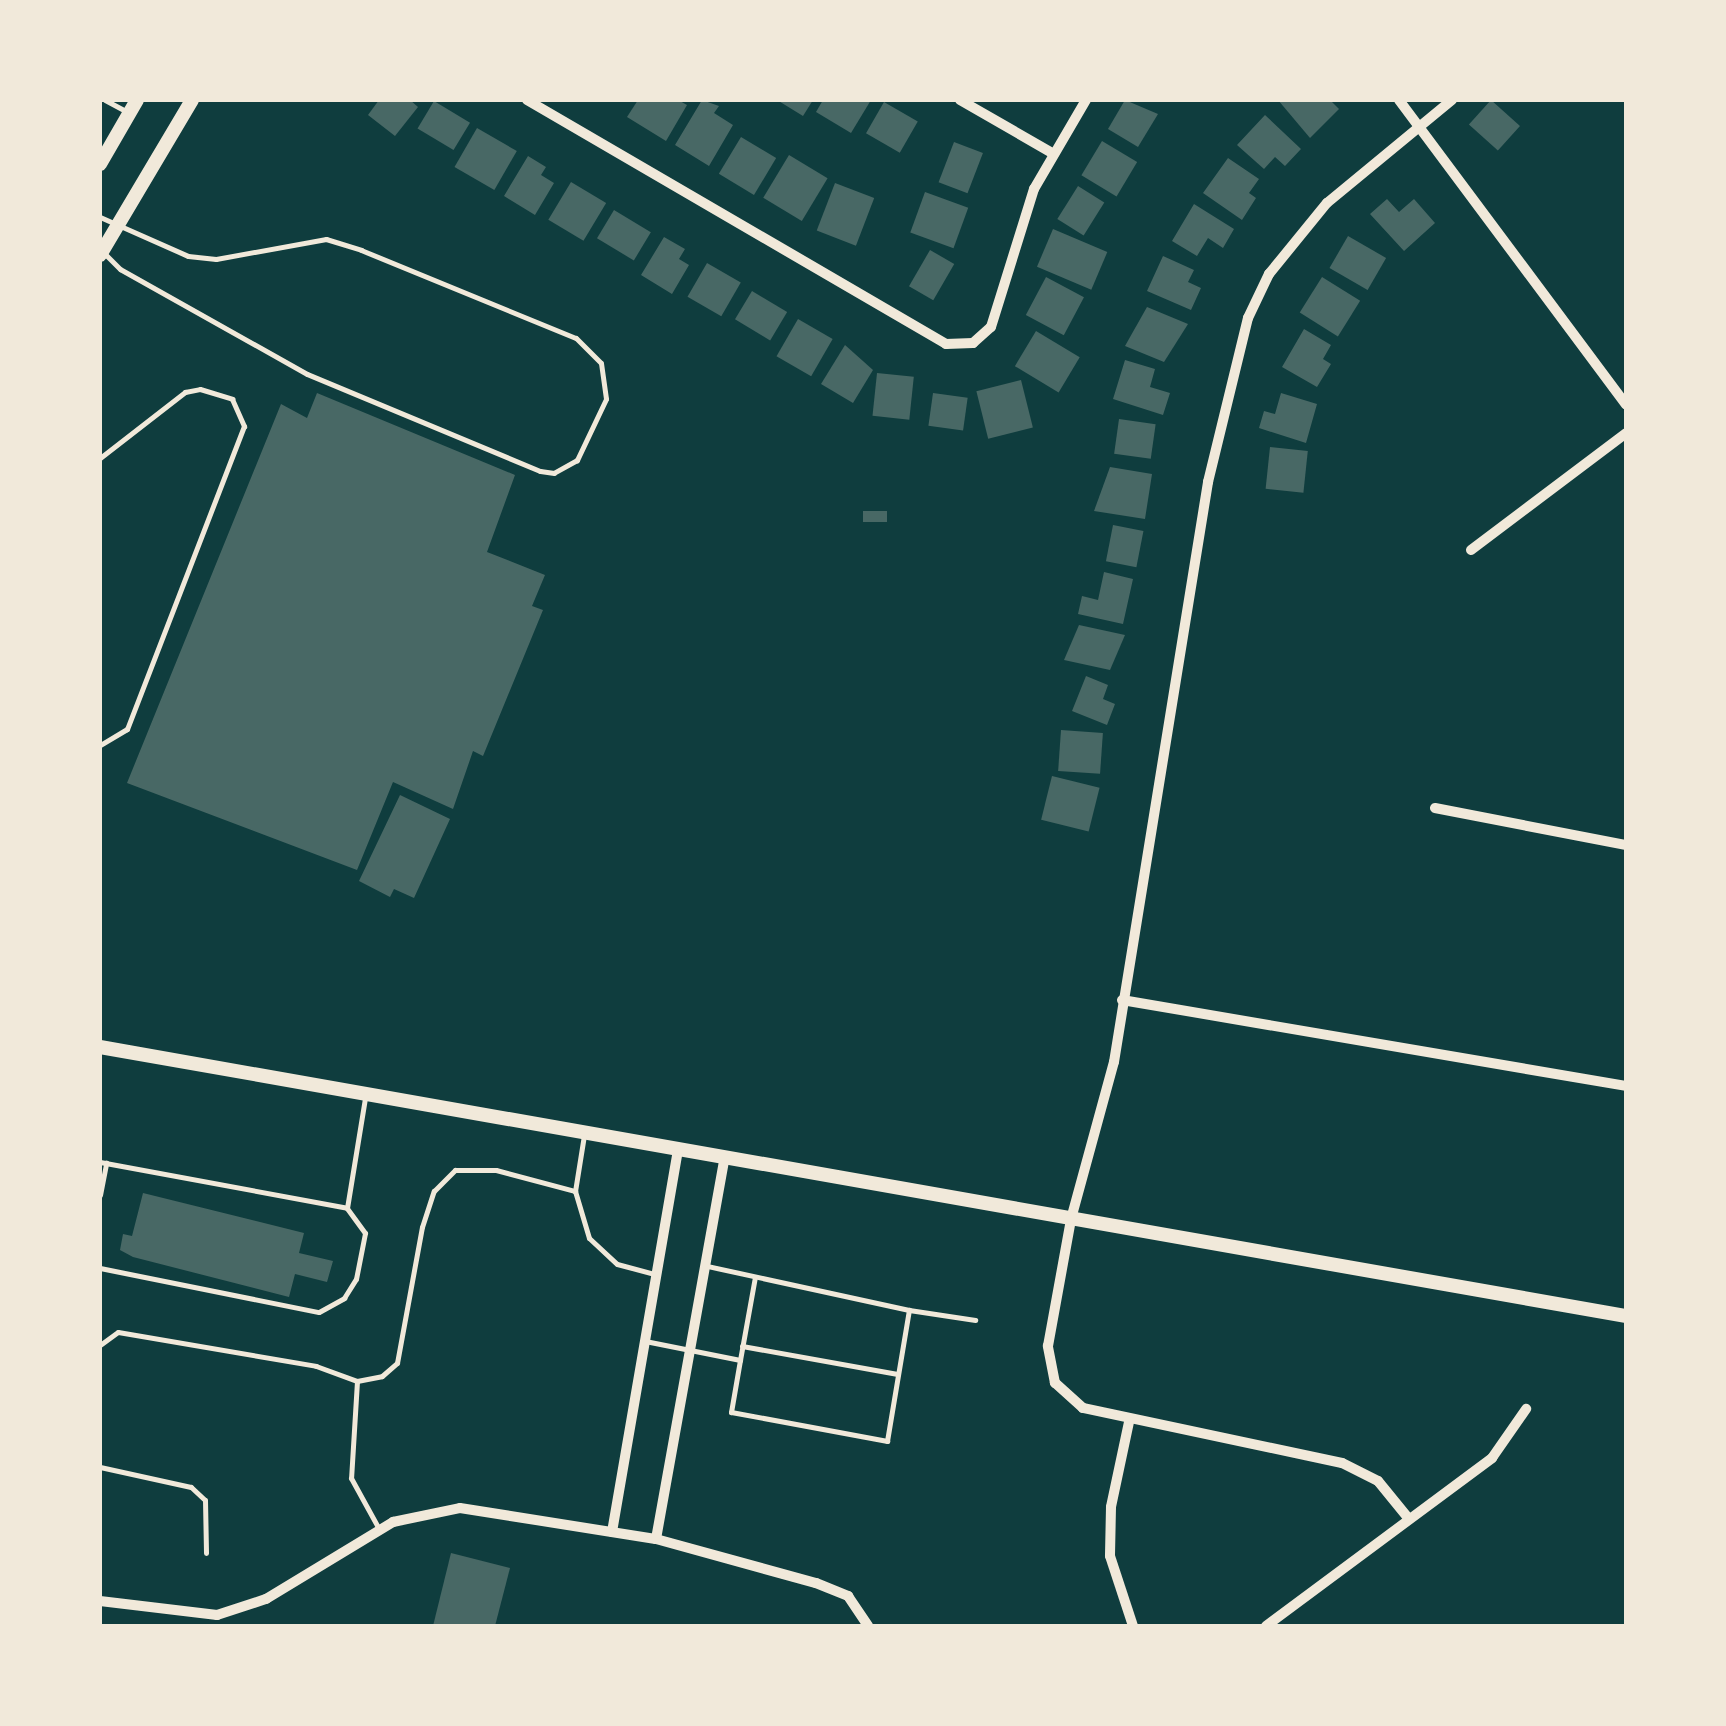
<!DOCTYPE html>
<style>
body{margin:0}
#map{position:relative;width:1726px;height:1726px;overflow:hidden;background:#0f3d3e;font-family:"Fira Sans Condensed",sans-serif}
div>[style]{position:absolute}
.building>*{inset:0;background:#486865;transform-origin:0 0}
.service>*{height:5px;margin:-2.5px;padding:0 2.5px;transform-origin:2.5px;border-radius:2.5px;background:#f1e9da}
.minor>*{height:10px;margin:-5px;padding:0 5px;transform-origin:5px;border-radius:5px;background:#f1e9da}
.secondary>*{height:14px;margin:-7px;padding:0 7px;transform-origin:7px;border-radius:7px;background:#f1e9da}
span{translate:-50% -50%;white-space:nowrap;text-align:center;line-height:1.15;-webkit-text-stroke:8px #f1e9da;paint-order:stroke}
.frame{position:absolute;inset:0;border:102px solid #f1e9da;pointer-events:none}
</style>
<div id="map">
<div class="building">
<div style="clip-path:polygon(379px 100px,410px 100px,418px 107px,395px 136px,368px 115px)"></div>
<div style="clip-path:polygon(638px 100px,678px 100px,687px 105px,666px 141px,627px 117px)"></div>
<div style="clip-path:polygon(702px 100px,719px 106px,714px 113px,733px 125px,709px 166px,675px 145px)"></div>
<div style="clip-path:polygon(777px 100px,813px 100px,803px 116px)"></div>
<div style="clip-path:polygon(823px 100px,871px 100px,851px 133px,816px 112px)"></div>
<div style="clip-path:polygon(1125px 100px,1158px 114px,1138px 147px,1108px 129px)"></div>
<div style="clip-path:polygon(1278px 100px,1330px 100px,1339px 109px,1310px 138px)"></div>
<div style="left:1491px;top:100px;width:39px;height:33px;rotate:42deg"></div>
<div style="left:434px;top:101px;width:42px;height:32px;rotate:31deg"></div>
<div style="left:884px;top:102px;width:39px;height:36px;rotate:30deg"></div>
<div style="clip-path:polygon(1265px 115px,1301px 149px,1285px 166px,1275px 157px,1264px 169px,1237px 145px)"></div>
<div style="left:477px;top:128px;width:46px;height:45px;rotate:30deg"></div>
<div style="left:741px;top:137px;width:41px;height:43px;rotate:31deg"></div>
<div style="left:1102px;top:141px;width:41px;height:40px;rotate:31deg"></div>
<div style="left:954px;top:142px;width:31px;height:43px;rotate:21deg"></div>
<div style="left:789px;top:155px;width:45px;height:50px;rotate:31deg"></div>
<div style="clip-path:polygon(528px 156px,546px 167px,541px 175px,554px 183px,535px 215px,504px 196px)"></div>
<div style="clip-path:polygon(1228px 158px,1259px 179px,1249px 193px,1256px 198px,1242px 220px,1203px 193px)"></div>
<div style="left:571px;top:182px;width:41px;height:44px;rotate:31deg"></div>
<div style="left:835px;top:183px;width:42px;height:51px;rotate:21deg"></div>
<div style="left:1078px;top:186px;width:31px;height:39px;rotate:32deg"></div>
<div style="left:925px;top:192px;width:46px;height:43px;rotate:20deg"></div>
<div style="clip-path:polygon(1387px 199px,1399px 212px,1414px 199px,1435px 223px,1404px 251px,1370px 214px)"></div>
<div style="clip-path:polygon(1194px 204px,1234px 229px,1223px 248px,1208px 238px,1197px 256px,1172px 241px)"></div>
<div style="left:614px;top:210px;width:43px;height:33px;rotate:31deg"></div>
<div style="left:1053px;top:229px;width:59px;height:41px;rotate:23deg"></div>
<div style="left:1348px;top:236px;width:44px;height:37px;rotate:30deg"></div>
<div style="clip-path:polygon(664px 237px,685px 249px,679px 259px,689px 265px,672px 294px,641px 275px)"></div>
<div style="left:930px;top:250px;width:28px;height:42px;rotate:30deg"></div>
<div style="clip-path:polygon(1163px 256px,1194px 270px,1188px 282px,1201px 288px,1191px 310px,1147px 291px)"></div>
<div style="left:707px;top:263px;width:39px;height:39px;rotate:30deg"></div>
<div style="left:1046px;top:277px;width:43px;height:43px;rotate:28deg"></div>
<div style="left:1322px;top:277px;width:45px;height:42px;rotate:32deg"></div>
<div style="left:752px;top:291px;width:41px;height:33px;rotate:31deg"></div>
<div style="clip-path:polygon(1147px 307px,1188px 324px,1164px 362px,1125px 346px)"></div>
<div style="left:798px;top:319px;width:40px;height:43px;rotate:30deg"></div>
<div style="clip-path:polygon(1304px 329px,1331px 345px,1323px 359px,1331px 364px,1317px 387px,1282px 367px)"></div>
<div style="left:1036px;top:331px;width:51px;height:41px;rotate:31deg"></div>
<div style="clip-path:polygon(845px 345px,873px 370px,853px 403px,821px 384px)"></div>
<div style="clip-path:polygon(1125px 360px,1155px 369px,1150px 387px,1170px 393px,1163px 415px,1113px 399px)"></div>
<div style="left:877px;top:373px;width:37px;height:43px;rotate:6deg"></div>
<div style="left:1021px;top:380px;width:49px;height:46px;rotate:76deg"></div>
<div style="clip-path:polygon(317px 393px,515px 475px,487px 552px,545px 575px,532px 606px,543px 610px,483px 756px,473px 751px,453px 809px,393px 782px,357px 870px,127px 783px,281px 404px,307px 418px)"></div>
<div style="left:933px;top:393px;width:35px;height:33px;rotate:8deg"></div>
<div style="clip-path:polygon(1281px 393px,1317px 404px,1306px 443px,1259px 428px,1264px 411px,1275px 414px)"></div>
<div style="left:1119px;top:419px;width:37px;height:35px;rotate:8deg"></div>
<div style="left:1270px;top:447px;width:38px;height:42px;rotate:6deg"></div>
<div style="clip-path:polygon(1110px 467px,1152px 474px,1145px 519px,1094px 511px)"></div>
<div style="left:863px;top:511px;width:24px;height:11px"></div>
<div style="left:1113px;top:525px;width:31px;height:37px;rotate:11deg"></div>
<div style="clip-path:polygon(1104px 572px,1133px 579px,1123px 624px,1078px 614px,1082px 596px,1098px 600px)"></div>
<div style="clip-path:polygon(1079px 625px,1125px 635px,1110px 670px,1064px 660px)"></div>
<div style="clip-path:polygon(1086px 676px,1108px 685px,1103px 699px,1115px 704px,1107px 725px,1072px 711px)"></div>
<div style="left:1061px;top:730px;width:42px;height:41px;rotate:4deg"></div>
<div style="left:1052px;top:776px;width:49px;height:45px;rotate:14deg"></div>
<div style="clip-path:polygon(400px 795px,450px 819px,414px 898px,394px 889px,390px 897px,359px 881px)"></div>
<div style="clip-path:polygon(143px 1193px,304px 1233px,299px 1253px,333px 1261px,327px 1282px,295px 1274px,289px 1297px,133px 1257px,120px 1250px,123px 1234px,132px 1236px)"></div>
<div style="clip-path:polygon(451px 1553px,510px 1568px,495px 1626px,433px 1626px)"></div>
</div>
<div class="service">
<div style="left:105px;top:100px;width:27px;rotate:28deg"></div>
<div style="left:100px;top:217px;width:96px;rotate:23.9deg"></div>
<div style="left:188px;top:256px;width:28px;rotate:6deg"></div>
<div style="left:216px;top:259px;width:112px;rotate:-10.3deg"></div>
<div style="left:326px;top:239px;width:37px;rotate:17deg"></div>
<div style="left:361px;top:250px;width:232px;rotate:22.3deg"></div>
<div style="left:576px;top:338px;width:35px;rotate:45deg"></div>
<div style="left:601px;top:363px;width:36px;rotate:82deg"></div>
<div style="left:606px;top:399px;width:68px;rotate:115.4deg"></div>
<div style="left:577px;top:460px;width:26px;rotate:151deg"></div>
<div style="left:554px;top:473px;width:14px;rotate:-172deg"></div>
<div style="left:540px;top:471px;width:252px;rotate:-157.4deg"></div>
<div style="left:307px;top:374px;width:214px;rotate:-150.7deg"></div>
<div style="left:120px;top:269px;width:24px;rotate:-135deg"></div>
<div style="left:100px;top:458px;width:108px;rotate:-37.8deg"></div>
<div style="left:185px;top:392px;width:15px;rotate:-11deg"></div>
<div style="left:200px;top:389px;width:34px;rotate:17deg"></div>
<div style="left:232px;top:399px;width:30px;rotate:66deg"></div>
<div style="left:244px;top:426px;width:325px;rotate:111.1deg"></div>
<div style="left:127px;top:729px;width:31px;rotate:149deg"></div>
<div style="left:584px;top:1135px;width:57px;rotate:99.1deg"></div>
<div style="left:575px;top:1191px;width:49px;rotate:73.4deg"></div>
<div style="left:589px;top:1238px;width:38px;rotate:43deg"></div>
<div style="left:617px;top:1264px;width:39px;rotate:15deg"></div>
<div style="left:100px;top:1162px;width:251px;rotate:10.5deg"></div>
<div style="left:347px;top:1208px;width:111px;rotate:-80.7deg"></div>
<div style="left:100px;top:1195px;width:33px;rotate:-79deg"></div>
<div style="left:100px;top:1268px;width:223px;rotate:11.4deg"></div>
<div style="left:319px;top:1312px;width:29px;rotate:-29deg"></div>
<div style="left:344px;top:1298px;width:22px;rotate:-58deg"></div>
<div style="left:356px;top:1279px;width:47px;rotate:-78.9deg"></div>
<div style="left:365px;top:1233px;width:31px;rotate:-126deg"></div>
<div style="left:909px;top:1310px;width:67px;rotate:8.6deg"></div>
<div style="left:645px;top:1341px;width:97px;rotate:11.3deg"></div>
<div style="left:740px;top:1360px;width:53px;rotate:99.8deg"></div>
<div style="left:731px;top:1412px;width:159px;rotate:10.5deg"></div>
<div style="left:887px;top:1441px;width:133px;rotate:-80.5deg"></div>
<div style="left:909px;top:1310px;width:207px;rotate:-167.7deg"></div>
<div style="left:100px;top:1345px;width:22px;rotate:-36deg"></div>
<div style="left:118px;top:1332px;width:201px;rotate:9.7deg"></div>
<div style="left:316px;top:1366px;width:44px;rotate:20.1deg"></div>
<div style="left:357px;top:1381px;width:97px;rotate:93.5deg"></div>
<div style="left:351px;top:1478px;width:58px;rotate:61.2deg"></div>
<div style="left:742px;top:1346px;width:158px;rotate:10.2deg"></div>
<div style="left:740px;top:1360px;width:84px;rotate:-79.8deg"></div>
<div style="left:357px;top:1381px;width:25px;rotate:-11deg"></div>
<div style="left:382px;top:1376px;width:20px;rotate:-41deg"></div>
<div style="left:397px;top:1363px;width:138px;rotate:-79.6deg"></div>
<div style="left:422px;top:1227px;width:38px;rotate:-72deg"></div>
<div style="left:434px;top:1191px;width:30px;rotate:-45deg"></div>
<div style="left:455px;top:1170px;width:41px"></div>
<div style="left:496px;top:1170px;width:82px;rotate:14.9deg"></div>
<div style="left:100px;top:1467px;width:93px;rotate:12.4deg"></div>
<div style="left:191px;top:1487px;width:19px;rotate:43deg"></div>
<div style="left:205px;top:1500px;width:53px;rotate:88.9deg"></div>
</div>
<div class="minor">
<div style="left:527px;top:100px;width:485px;rotate:30.2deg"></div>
<div style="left:946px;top:344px;width:27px;rotate:-2deg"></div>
<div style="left:973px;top:343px;width:24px;rotate:-42deg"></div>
<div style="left:991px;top:327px;width:145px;rotate:-72.7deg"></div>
<div style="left:1034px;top:189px;width:103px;rotate:-59.7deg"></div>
<div style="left:960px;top:100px;width:106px;rotate:29.9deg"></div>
<div style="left:1399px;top:100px;width:380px;rotate:53.3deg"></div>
<div style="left:1471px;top:550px;width:194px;rotate:-37deg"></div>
<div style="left:1435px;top:808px;width:195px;rotate:11deg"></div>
<div style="left:1122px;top:1000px;width:511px;rotate:9.68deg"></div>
<div style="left:1129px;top:1422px;width:87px;rotate:102deg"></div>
<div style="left:1111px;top:1507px;width:49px;rotate:91.2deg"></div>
<div style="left:1110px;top:1556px;width:74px;rotate:71.8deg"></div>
<div style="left:1409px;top:1519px;width:49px;rotate:-129.2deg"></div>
<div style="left:1378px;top:1481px;width:40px;rotate:-153.4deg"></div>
<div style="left:1342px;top:1463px;width:265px;rotate:-168deg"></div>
<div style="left:1083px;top:1408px;width:38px;rotate:-138deg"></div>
<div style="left:1055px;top:1383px;width:38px;rotate:-101deg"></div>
<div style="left:1048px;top:1346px;width:129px;rotate:-79.7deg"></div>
<div style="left:1071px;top:1219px;width:163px;rotate:-74.7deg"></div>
<div style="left:1114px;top:1062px;width:588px;rotate:-80.79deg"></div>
<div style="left:1208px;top:482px;width:169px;rotate:-76.3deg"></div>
<div style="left:1248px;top:318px;width:49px;rotate:-64.5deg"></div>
<div style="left:1269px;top:274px;width:92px;rotate:-50.8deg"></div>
<div style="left:1327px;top:203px;width:162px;rotate:-39.5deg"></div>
<div style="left:612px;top:1532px;width:390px;rotate:-80.2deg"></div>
<div style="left:656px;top:1539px;width:388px;rotate:-79.8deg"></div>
<div style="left:100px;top:1601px;width:118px;rotate:6.8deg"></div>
<div style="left:217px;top:1615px;width:52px;rotate:-18.1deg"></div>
<div style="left:266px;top:1599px;width:149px;rotate:-31.2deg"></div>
<div style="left:393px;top:1522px;width:68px;rotate:-11.8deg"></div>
<div style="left:460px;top:1508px;width:198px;rotate:9deg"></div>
<div style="left:656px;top:1539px;width:166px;rotate:15.4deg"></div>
<div style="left:816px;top:1583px;width:35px;rotate:22deg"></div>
<div style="left:848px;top:1596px;width:36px;rotate:56deg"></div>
<div style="left:1266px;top:1626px;width:282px;rotate:-36.6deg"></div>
<div style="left:1492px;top:1458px;width:60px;rotate:-55.2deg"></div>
</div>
<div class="secondary">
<div style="left:100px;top:164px;width:74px;rotate:-60deg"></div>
<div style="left:100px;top:255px;width:180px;rotate:-59.3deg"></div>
<div style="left:100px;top:1047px;width:1550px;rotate:10deg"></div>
</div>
<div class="frame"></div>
</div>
